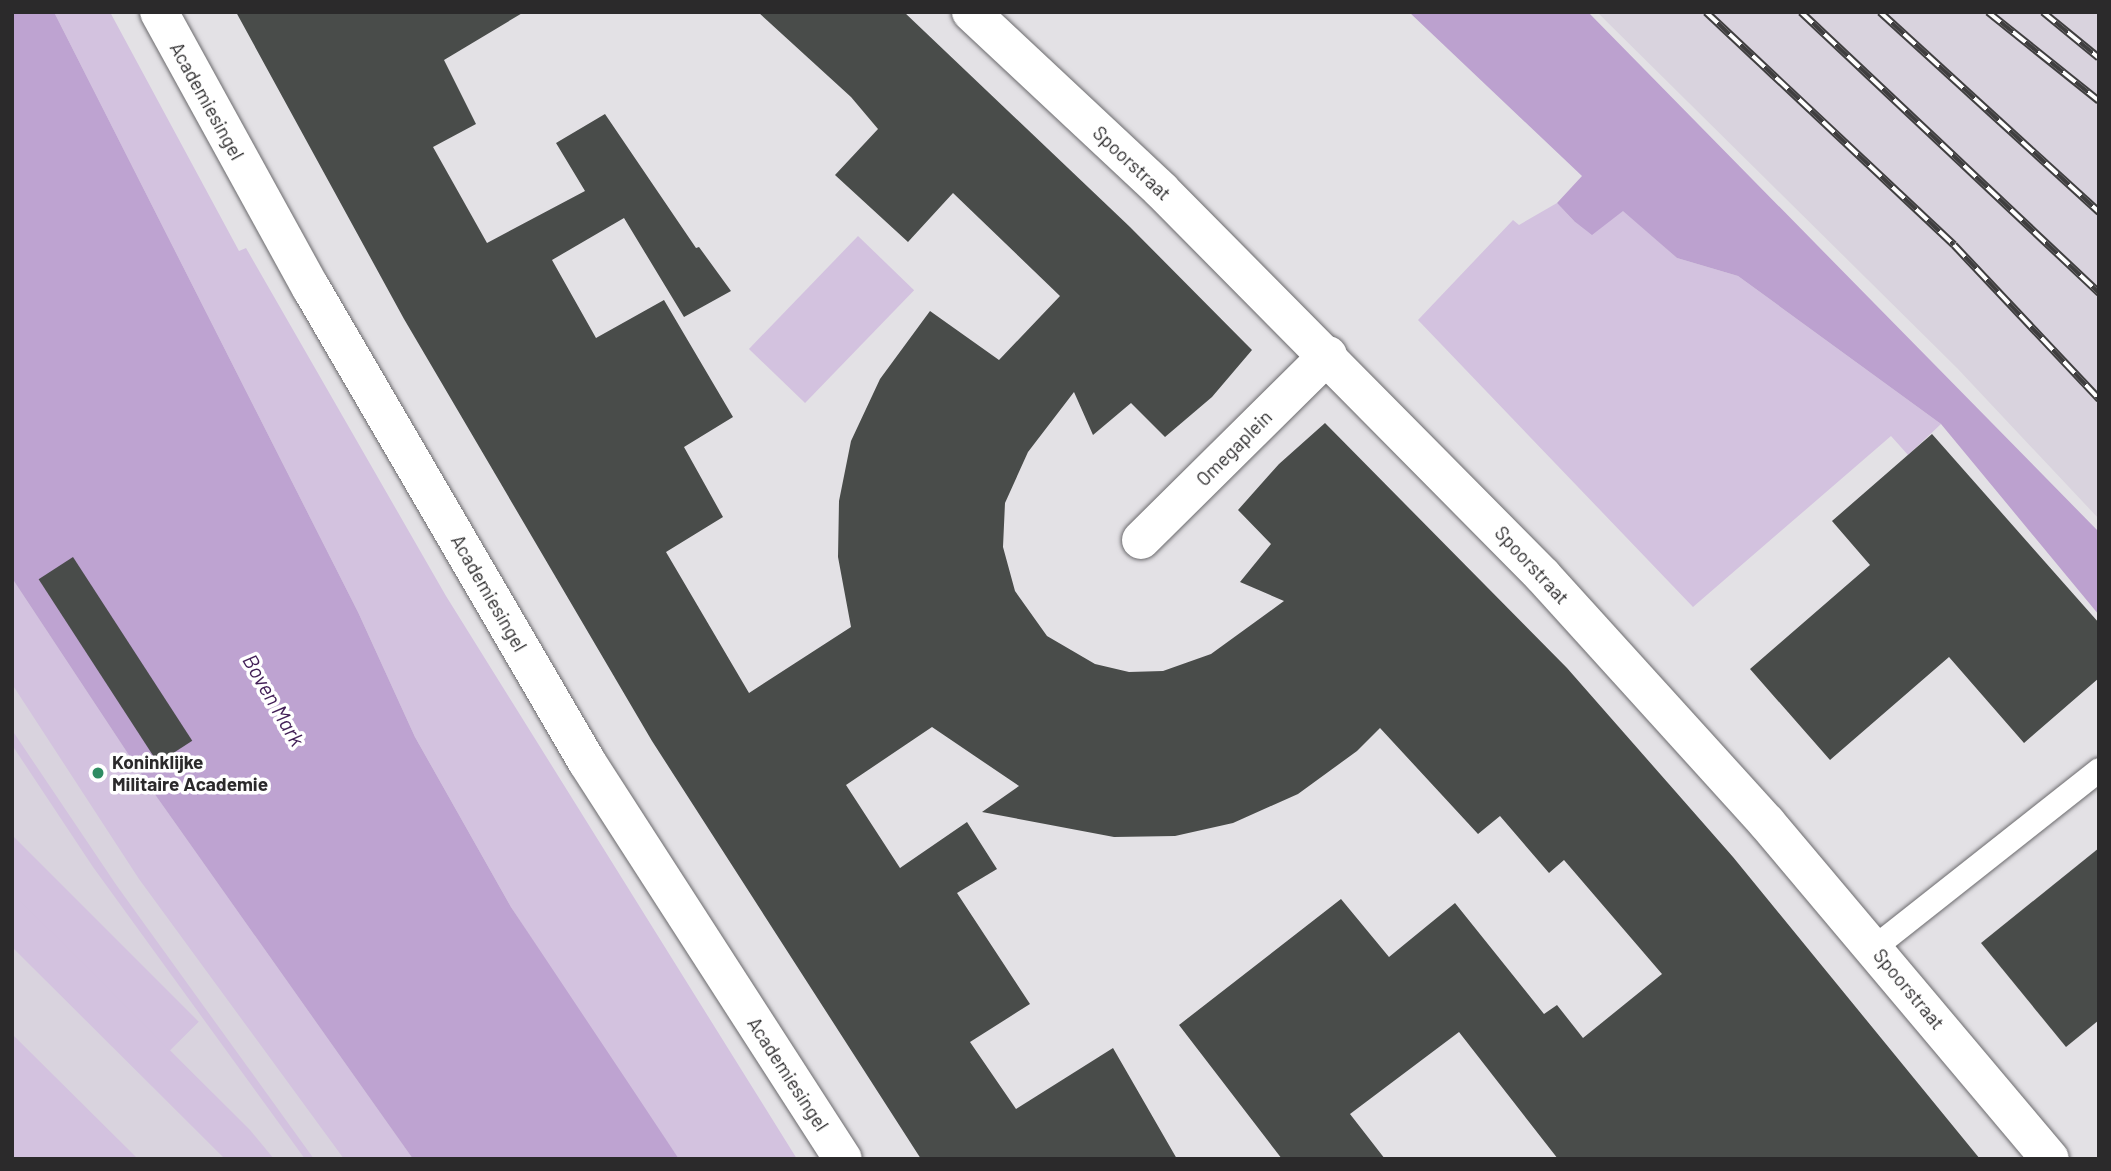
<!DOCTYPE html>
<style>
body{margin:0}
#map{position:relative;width:2111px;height:1171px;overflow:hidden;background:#e3e1e5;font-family:Barlow,sans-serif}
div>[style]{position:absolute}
.built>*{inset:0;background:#d9d3de}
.green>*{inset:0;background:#d3c2df;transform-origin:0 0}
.forest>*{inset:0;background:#bca1cf}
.water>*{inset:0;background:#bea3d1}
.building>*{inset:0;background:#494c4a;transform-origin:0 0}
.roads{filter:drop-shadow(0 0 2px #6b6a6d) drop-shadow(0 0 2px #6b6a6d)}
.lane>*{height:24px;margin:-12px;padding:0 12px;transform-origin:12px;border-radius:12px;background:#fff}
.street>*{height:38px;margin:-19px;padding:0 19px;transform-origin:19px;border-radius:19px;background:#fff}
.secondary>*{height:38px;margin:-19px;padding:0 19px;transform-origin:19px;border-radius:19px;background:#fff}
.rail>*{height:8px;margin-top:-4px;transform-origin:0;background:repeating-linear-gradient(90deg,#fff 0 16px,#403f40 0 32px);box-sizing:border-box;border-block:2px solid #403f40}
.dots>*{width:19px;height:19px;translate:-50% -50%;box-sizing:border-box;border:4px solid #fff;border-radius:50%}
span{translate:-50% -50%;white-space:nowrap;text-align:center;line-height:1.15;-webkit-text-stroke:7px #fff;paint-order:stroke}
.street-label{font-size:19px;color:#2b2a2b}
.poi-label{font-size:19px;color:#2b2a2b;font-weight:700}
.left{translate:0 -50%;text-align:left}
.water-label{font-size:21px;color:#401d55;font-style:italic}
.frame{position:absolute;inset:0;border:14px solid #2b2a2b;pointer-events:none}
</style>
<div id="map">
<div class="built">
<div style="clip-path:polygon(1597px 12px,2099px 12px,2099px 519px,1957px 368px)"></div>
<div style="clip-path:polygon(12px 423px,362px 1085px,413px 1159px,12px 1159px)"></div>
</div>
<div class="green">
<div style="clip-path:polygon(54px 12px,110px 12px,239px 251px,246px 248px,446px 596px,797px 1159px,679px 1159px,607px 1055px,511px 907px,415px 737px,358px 612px)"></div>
<div style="clip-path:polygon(1557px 203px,1574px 221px,1623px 210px,1677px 258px,1738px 276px,1941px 424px,1908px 455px,1891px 436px,1693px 607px,1418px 320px,1513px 220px,1519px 225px)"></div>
<div style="left:858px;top:236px;width:78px;height:157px;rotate:44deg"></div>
<div style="clip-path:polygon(12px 578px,154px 793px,413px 1159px,344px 1159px,139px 879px,12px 684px)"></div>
<div style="clip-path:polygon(12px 730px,117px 886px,314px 1159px,305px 1159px,93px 867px,12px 745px)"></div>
<div style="left:12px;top:835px;width:264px;height:46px;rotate:45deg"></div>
<div style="clip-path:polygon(12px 893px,250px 1130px,274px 1159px,225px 1159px,12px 947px)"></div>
<div style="clip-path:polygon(12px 1034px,138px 1159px,12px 1159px)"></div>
</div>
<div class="forest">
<div style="clip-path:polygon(1409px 12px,1588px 12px,2099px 532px,2099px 615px,1941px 424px,1738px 276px,1677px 258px,1623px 211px,1592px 235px,1574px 221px,1557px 203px,1582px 176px)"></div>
</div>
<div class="water">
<div style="clip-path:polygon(12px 12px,54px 12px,358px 612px,415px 737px,511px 907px,679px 1159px,413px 1159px,154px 793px,12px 578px)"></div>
</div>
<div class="building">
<div style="clip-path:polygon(236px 12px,524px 12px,444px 60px,476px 124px,433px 147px,487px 243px,585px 191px,556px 143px,605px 114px,696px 248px,699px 247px,731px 291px,684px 317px,624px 218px,552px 260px,596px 338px,664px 300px,733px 417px,684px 447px,723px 517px,666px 552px,749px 693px,851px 627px,838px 557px,839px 501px,851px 441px,880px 379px,930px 311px,999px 360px,1060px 296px,953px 193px,908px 242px,835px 175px,878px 129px,851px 97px,758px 12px,904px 12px,1130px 227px,1252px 350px,1212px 397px,1165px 437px,1131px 403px,1093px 435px,1074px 392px,1028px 452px,1005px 503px,1003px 547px,1015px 591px,1047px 636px,1095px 664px,1129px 672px,1163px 671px,1211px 654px,1284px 601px,1240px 582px,1271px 544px,1238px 510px,1279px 464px,1325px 423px,1567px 668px,1733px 857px,1980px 1159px,1558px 1159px,1459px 1032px,1350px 1114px,1385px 1159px,1282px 1159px,1179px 1025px,1341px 899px,1389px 957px,1455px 903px,1544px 1014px,1557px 1005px,1583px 1038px,1662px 974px,1564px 860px,1549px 873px,1500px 816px,1478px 834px,1380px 728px,1357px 751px,1298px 794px,1233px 823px,1175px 836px,1114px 837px,982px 812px,1019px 786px,932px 727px,846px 785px,900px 868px,967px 822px,997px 869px,957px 893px,1030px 1004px,970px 1042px,1016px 1109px,1113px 1048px,1177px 1159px,921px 1159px,652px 741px,404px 319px)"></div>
<div style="clip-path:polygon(1932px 434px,2099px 623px,2099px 678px,2024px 743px,1949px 657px,1830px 760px,1750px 669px,1870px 565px,1832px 521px)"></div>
<div style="left:73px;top:557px;width:219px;height:41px;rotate:57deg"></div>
<div style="clip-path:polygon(2099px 848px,2099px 1020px,2066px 1047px,1981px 943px)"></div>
</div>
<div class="roads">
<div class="lane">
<div style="left:1874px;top:948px;width:287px;rotate:-38.3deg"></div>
</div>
<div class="street">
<div style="left:971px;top:12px;width:260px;rotate:43.1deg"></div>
<div style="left:1161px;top:190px;width:543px;rotate:45.3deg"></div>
<div style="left:1543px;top:576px;width:333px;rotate:47.8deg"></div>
<div style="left:1767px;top:823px;width:439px;rotate:49.9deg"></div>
<div style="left:1141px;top:540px;width:263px;rotate:-44.7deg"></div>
</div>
<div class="secondary">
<div style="left:159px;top:12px;width:315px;rotate:61.2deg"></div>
<div style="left:311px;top:288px;width:548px;rotate:59.79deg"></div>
<div style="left:587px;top:762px;width:472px;rotate:57.2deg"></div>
</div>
</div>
<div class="rail">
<div style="left:1706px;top:12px;width:340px;rotate:43.2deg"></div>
<div style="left:1954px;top:245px;width:212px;rotate:46.7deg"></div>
<div style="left:1801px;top:12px;width:410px;rotate:43.3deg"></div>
<div style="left:1880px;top:12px;width:297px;rotate:42.4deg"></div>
<div style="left:1988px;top:12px;width:142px;rotate:38.7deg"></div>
<div style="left:2043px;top:12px;width:72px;rotate:39.4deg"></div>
</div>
<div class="dots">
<div style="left:98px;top:773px;background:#2f8c63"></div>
</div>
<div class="street-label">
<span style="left:207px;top:101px;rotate:61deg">Academiesingel</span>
<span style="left:1132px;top:163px;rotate:43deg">Spoorstraat</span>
<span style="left:1234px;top:448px;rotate:-45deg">Omegaplein</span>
<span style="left:1532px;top:565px;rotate:47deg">Spoorstraat</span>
<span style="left:489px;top:593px;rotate:60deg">Academiesingel</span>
<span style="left:1909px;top:989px;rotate:50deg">Spoorstraat</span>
<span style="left:788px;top:1074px;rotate:57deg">Academiesingel</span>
</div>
<div class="poi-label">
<span class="left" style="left:112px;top:773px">Koninklijke<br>Militaire Academie</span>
</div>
<div class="water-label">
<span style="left:274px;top:700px;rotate:60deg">Boven Mark</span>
</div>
<div class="frame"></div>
</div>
